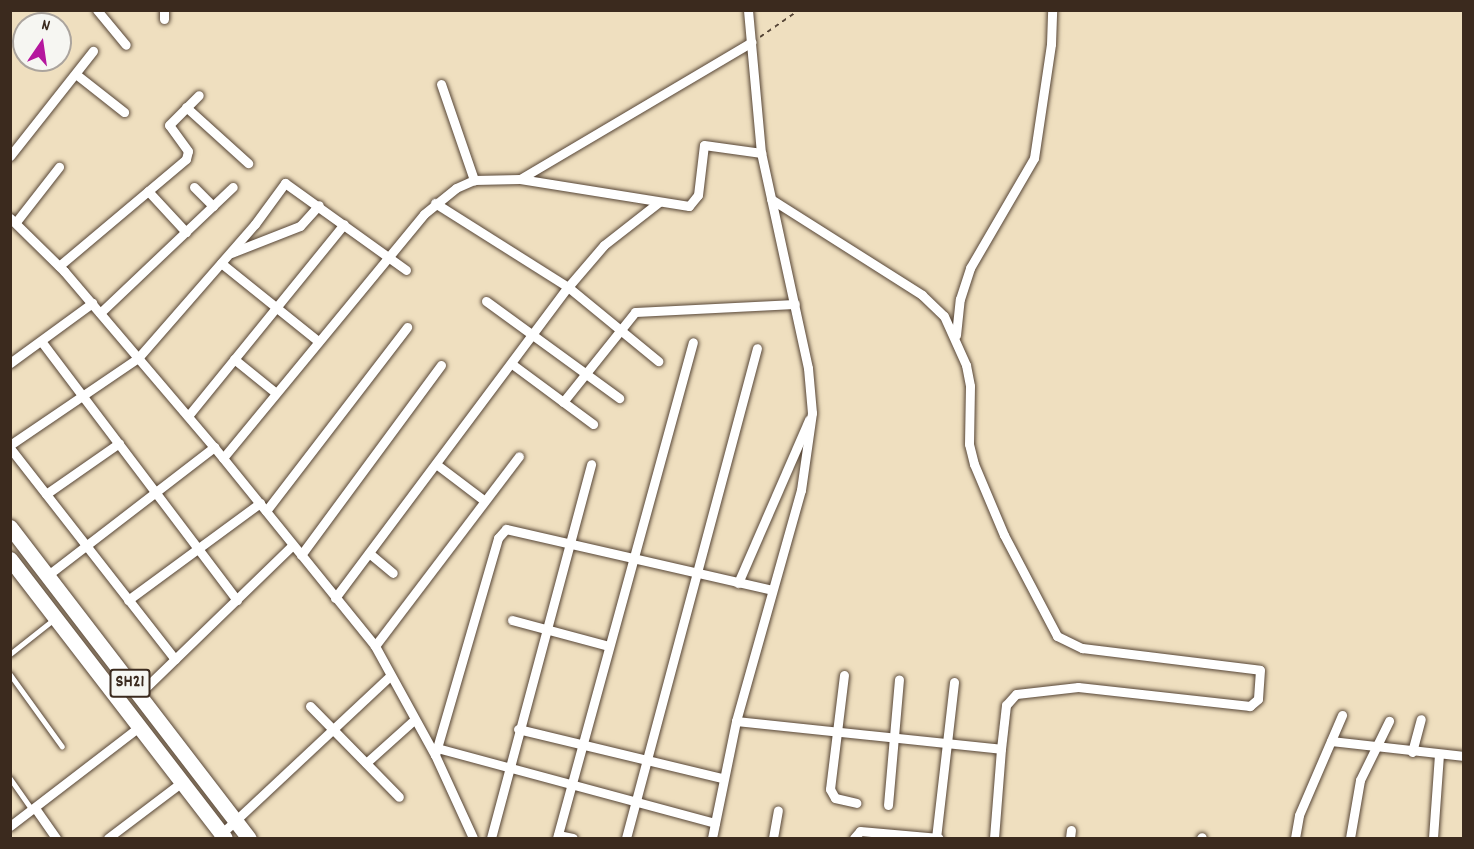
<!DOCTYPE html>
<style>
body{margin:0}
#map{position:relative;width:1474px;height:849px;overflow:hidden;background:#efdfbf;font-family:Dekko,sans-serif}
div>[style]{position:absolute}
.path>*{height:2px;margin-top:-1px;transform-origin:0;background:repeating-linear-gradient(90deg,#564536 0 4.5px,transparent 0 9px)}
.roads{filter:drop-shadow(0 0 2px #564536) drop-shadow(0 0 2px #564536)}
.service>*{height:4.5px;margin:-2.25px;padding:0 2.25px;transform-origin:2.25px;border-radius:2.25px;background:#fff}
.minor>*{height:9px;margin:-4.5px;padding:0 4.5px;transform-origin:4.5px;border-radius:4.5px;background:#fff}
.primary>*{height:15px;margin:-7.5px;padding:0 7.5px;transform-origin:7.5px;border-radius:7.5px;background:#fff}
span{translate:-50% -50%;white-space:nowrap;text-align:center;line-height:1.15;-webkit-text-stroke:5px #f6f6f2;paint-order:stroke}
.shield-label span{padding:2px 4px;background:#f6f6f2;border:2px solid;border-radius:4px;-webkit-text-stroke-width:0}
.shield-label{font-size:18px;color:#3b2a1e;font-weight:700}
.frame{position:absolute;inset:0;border:12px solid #3b2a1e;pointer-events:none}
.north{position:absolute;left:12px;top:12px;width:60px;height:60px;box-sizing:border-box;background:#f6f6f2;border:2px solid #aba49d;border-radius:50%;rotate:13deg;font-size:16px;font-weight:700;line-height:24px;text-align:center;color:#3b2a1e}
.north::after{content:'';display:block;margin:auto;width:21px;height:27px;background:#b5179e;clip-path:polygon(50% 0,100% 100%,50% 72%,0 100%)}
</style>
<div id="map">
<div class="path">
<div style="left:760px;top:37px;width:47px;rotate:-34.7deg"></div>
</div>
<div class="roads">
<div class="service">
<div style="left:10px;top:654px;width:55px;rotate:-38.3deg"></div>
<div style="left:10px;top:674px;width:89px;rotate:54.2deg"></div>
<div style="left:10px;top:778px;width:39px;rotate:55deg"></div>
</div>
<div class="minor">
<div style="left:97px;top:10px;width:45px;rotate:50.4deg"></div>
<div style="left:164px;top:19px;width:9px;rotate:-90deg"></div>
<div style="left:77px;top:75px;width:60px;rotate:38.2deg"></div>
<div style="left:441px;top:84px;width:102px;rotate:71deg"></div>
<div style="left:186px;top:107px;width:84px;rotate:42.1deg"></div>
<div style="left:10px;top:156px;width:134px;rotate:-51.7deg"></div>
<div style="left:520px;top:179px;width:269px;rotate:-30.6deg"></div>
<div style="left:194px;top:187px;width:27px;rotate:45deg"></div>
<div style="left:148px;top:191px;width:56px;rotate:47.2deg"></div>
<div style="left:771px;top:199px;width:179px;rotate:32.4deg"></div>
<div style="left:922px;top:295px;width:30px;rotate:44deg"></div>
<div style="left:944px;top:316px;width:54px;rotate:65.8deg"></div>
<div style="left:966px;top:365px;width:21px;rotate:79deg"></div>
<div style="left:970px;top:386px;width:58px;rotate:91deg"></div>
<div style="left:969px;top:444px;width:21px;rotate:76deg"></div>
<div style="left:974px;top:464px;width:77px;rotate:67.1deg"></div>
<div style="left:1004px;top:535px;width:114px;rotate:62.3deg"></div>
<div style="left:1057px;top:636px;width:28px;rotate:26deg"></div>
<div style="left:1082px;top:648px;width:179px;rotate:7deg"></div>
<div style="left:1260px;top:670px;width:29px;rotate:94deg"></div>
<div style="left:1258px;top:699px;width:11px;rotate:139deg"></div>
<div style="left:1250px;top:706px;width:173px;rotate:-173.7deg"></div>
<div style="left:1078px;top:687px;width:62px;rotate:173.6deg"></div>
<div style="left:1016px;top:694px;width:15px;rotate:132deg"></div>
<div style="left:1006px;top:705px;width:44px;rotate:96.5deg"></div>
<div style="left:435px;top:203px;width:157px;rotate:32.3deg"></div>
<div style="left:568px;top:287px;width:117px;rotate:39.4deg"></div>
<div style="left:10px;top:218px;width:76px;rotate:44.5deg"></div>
<div style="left:64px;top:271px;width:231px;rotate:49.6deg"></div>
<div style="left:214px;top:447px;width:256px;rotate:51deg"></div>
<div style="left:375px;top:646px;width:124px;rotate:61.2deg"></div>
<div style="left:435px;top:755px;width:91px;rotate:65.4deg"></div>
<div style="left:16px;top:222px;width:70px;rotate:-52deg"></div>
<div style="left:231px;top:253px;width:74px;rotate:-21.4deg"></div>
<div style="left:300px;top:226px;width:28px;rotate:-48deg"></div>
<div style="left:221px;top:263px;width:124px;rotate:38.8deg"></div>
<div style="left:59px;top:266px;width:166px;rotate:-40.1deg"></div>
<div style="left:186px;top:159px;width:8px;rotate:-76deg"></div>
<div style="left:188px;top:151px;width:32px;rotate:-126deg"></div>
<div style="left:169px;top:125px;width:42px;rotate:-45deg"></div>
<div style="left:486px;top:301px;width:165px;rotate:36.1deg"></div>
<div style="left:100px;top:313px;width:183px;rotate:-43.5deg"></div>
<div style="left:956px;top:335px;width:36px;rotate:-84deg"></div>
<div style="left:960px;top:299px;width:33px;rotate:-72deg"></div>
<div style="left:970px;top:268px;width:127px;rotate:-59.8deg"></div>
<div style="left:1034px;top:158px;width:115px;rotate:-81.5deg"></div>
<div style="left:1051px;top:44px;width:34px;rotate:-88deg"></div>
<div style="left:41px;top:341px;width:325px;rotate:52.9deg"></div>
<div style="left:234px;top:359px;width:54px;rotate:39deg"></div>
<div style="left:10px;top:363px;width:102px;rotate:-36.2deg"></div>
<div style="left:512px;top:364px;width:101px;rotate:36.5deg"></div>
<div style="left:563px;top:402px;width:115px;rotate:-51.3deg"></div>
<div style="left:635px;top:312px;width:160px;rotate:-2.9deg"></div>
<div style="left:188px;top:416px;width:247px;rotate:-50.9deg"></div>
<div style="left:10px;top:445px;width:155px;rotate:-34.2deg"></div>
<div style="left:138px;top:358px;width:178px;rotate:-48.9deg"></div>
<div style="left:255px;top:224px;width:51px;rotate:-53.8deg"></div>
<div style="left:285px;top:183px;width:149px;rotate:35.7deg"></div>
<div style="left:10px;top:448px;width:268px;rotate:52deg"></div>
<div style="left:223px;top:458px;width:316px;rotate:-50.5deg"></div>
<div style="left:424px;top:214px;width:41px;rotate:-39.1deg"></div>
<div style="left:456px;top:188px;width:20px;rotate:-24deg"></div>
<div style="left:474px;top:180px;width:46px;rotate:-1.2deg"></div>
<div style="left:520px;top:179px;width:171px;rotate:9.1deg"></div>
<div style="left:689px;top:206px;width:14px;rotate:-51deg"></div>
<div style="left:698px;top:195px;width:50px;rotate:-83.2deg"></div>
<div style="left:704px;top:145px;width:58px;rotate:8deg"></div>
<div style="left:436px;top:464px;width:61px;rotate:37.1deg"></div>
<div style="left:46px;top:494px;width:89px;rotate:-34.9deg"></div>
<div style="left:266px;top:511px;width:232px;rotate:-52.5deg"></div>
<div style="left:369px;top:553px;width:31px;rotate:40deg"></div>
<div style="left:301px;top:555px;width:236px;rotate:-53.6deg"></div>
<div style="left:48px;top:575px;width:210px;rotate:-37.6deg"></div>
<div style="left:738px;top:583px;width:178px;rotate:-66.5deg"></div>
<div style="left:335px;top:598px;width:389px;rotate:-53.2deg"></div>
<div style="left:568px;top:287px;width:55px;rotate:-49.4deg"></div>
<div style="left:604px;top:245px;width:70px;rotate:-38deg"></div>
<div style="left:128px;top:600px;width:164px;rotate:-36.3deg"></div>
<div style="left:512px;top:620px;width:100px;rotate:15deg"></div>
<div style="left:375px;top:646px;width:238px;rotate:-52.8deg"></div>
<div style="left:844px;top:675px;width:115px;rotate:97deg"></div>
<div style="left:830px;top:789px;width:10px;rotate:61deg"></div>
<div style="left:835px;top:798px;width:22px;rotate:13deg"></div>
<div style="left:139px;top:694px;width:214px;rotate:-44.1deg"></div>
<div style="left:310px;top:706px;width:127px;rotate:45.6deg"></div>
<div style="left:736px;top:721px;width:266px;rotate:6deg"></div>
<div style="left:1001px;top:749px;width:89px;rotate:94.5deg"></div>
<div style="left:518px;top:729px;width:210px;rotate:13.5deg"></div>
<div style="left:1331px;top:741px;width:134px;rotate:6.4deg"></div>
<div style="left:437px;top:748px;width:288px;rotate:15.1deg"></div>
<div style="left:1412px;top:752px;width:34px;rotate:-75deg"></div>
<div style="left:435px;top:755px;width:226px;rotate:-73.8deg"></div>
<div style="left:498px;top:538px;width:12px;rotate:-48deg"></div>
<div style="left:506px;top:529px;width:273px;rotate:12.9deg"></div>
<div style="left:366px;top:763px;width:64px;rotate:-41.9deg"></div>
<div style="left:888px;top:805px;width:126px;rotate:-85deg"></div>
<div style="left:35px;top:808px;width:37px;rotate:55deg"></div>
<div style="left:10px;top:826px;width:163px;rotate:-37.5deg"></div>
<div style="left:558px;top:835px;width:15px;rotate:11deg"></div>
<div style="left:219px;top:836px;width:234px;rotate:-43.1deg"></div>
<div style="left:108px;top:838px;width:93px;rotate:-37.1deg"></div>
<div style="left:491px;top:838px;width:387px;rotate:-75deg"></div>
<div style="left:557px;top:838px;width:514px;rotate:-74.67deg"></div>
<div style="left:626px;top:838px;width:507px;rotate:-75.03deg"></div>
<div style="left:712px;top:838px;width:119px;rotate:-78.4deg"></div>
<div style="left:736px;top:721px;width:240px;rotate:-74.3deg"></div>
<div style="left:801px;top:490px;width:78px;rotate:-81.9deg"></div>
<div style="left:812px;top:413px;width:45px;rotate:-95.1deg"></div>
<div style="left:808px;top:368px;width:220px;rotate:-102.3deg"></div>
<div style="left:761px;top:153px;width:144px;rotate:-95.2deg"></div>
<div style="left:773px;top:838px;width:28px;rotate:-80deg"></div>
<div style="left:854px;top:838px;width:9px;rotate:-49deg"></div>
<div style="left:860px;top:831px;width:79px;rotate:5.1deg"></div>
<div style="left:936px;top:838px;width:157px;rotate:-83.4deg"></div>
<div style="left:1070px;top:838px;width:8px;rotate:-83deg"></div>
<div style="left:1201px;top:838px;width:1px;rotate:-45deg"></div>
<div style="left:1295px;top:838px;width:23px;rotate:-80deg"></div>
<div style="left:1299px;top:815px;width:109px;rotate:-66.7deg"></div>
<div style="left:1350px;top:838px;width:59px;rotate:-80.2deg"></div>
<div style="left:1360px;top:780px;width:66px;rotate:-63.8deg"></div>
<div style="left:1433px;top:838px;width:84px;rotate:-85.9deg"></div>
</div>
<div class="primary">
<div style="left:10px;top:527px;width:392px;rotate:52.5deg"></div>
<div style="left:10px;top:559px;width:352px;rotate:52.4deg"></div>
</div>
</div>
<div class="shield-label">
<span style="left:130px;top:683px">SH21</span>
</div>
<div class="frame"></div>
<div class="north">N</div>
</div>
